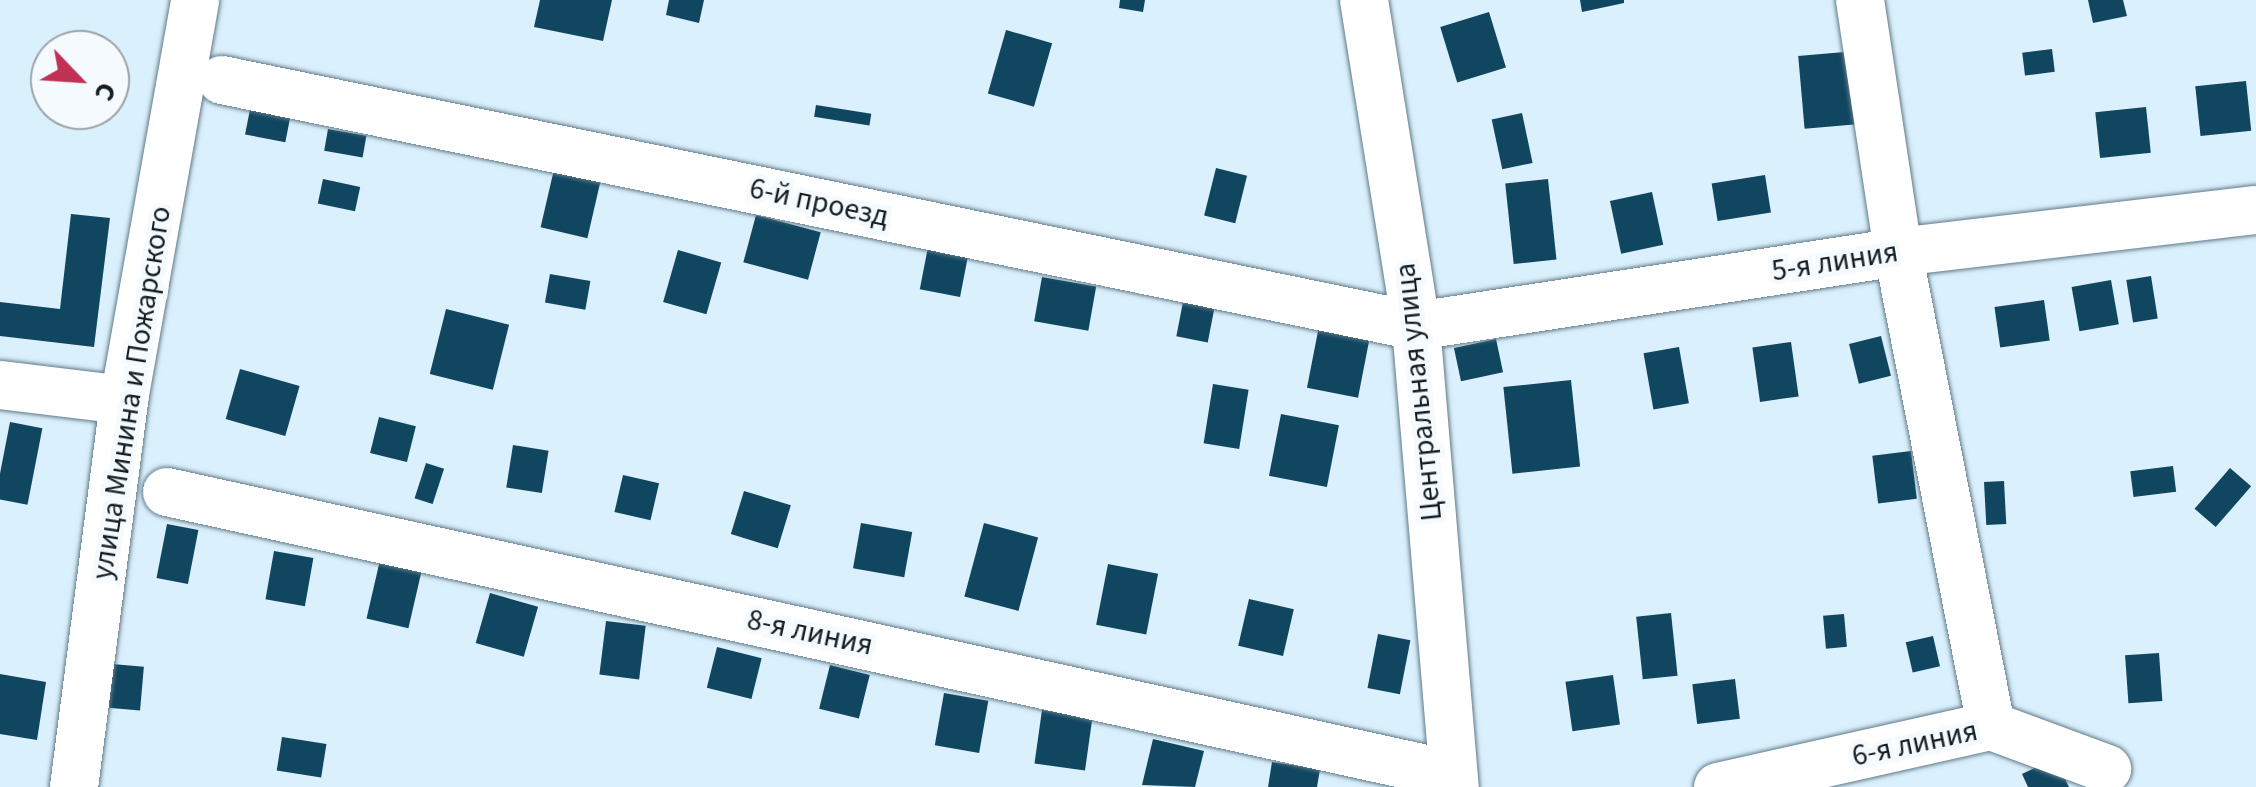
<!DOCTYPE html>
<meta charset="utf-8">
<style>
body{margin:0}
#map{position:relative;width:2256px;height:787px;overflow:hidden;background:#daf0fd;font-family:"Source Sans 3",sans-serif}
div>[style]{position:absolute}
.building>*{inset:0;background:#104660;transform-origin:0 0}
.roads{filter:drop-shadow(0 0 2px #617a88) drop-shadow(0 0 2px #617a88)}
.minor>*{height:48px;margin:-24px;padding:0 24px;transform-origin:24px;border-radius:24px;background:#fff}
span{translate:-50% -50%;white-space:nowrap;text-align:center;line-height:1.15;-webkit-text-stroke:10px #f5fafe;paint-order:stroke}
.street-label{font-size:30px;color:#141d23}
.north{position:absolute;left:30px;top:30px;width:100px;height:100px;box-sizing:border-box;background:#f5fafe;border:2px solid #9ba2a6;border-radius:50%;rotate:115deg;font-size:28px;font-weight:700;line-height:40px;text-align:center;color:#141d23}
.north::after{content:'';display:block;margin:auto;width:35px;height:45px;background:#c13153;clip-path:polygon(50% 0,100% 100%,50% 72%,0 100%)}
</style>
<div id="map">
<div class="building">
<div style="clip-path:polygon(540px 0,612px 0,603px 41px,534px 27px)"></div>
<div style="clip-path:polygon(669px 0,704px 0,699px 23px,666px 15px)"></div>
<div style="clip-path:polygon(1120px 0,1145px 0,1143px 12px,1119px 8px)"></div>
<div style="clip-path:polygon(1580px 0,1624px 0,1624px 3px,1582px 12px)"></div>
<div style="clip-path:polygon(2088px 0,2123px 0,2127px 16px,2093px 23px)"></div>
<div style="left:1489px;top:12px;width:58px;height:51px;rotate:73deg"></div>
<div style="left:1006px;top:30px;width:48px;height:66px;rotate:16deg"></div>
<div style="left:2052px;top:49px;width:23px;height:30px;rotate:83deg"></div>
<div style="left:1856px;top:51px;width:73px;height:58px;rotate:85deg"></div>
<div style="clip-path:polygon(45px 73px,50px 74px,50px 109px,42px 109px)"></div>
<div style="clip-path:polygon(110px 78px,119px 79px,116px 114px,97px 113px,110px 110px)"></div>
<div style="left:2246px;top:81px;width:50px;height:51px;rotate:84deg"></div>
<div style="left:251px;top:104px;width:41px;height:31px;rotate:11deg"></div>
<div style="left:816px;top:105px;width:56px;height:12px;rotate:9deg"></div>
<div style="left:2146px;top:107px;width:46px;height:51px;rotate:84deg"></div>
<div style="left:1522px;top:113px;width:51px;height:31px;rotate:78deg"></div>
<div style="left:328px;top:129px;width:39px;height:22px;rotate:10deg"></div>
<div style="left:555px;top:165px;width:48px;height:64px;rotate:13deg"></div>
<div style="left:1216px;top:168px;width:32px;height:49px;rotate:14deg"></div>
<div style="left:1765px;top:175px;width:38px;height:54px;rotate:81deg"></div>
<div style="left:323px;top:179px;width:38px;height:25px;rotate:12deg"></div>
<div style="left:1548px;top:179px;width:81px;height:43px;rotate:84deg"></div>
<div style="left:1652px;top:192px;width:54px;height:43px;rotate:78deg"></div>
<div style="clip-path:polygon(71px 214px,110px 218px,94px 347px,0 336px,0 302px,60px 309px)"></div>
<div style="left:756px;top:215px;width:67px;height:49px;rotate:15deg"></div>
<div style="left:928px;top:247px;width:41px;height:43px;rotate:11deg"></div>
<div style="left:678px;top:250px;width:45px;height:54px;rotate:16deg"></div>
<div style="left:550px;top:274px;width:41px;height:29px;rotate:10deg"></div>
<div style="left:2151px;top:276px;width:43px;height:25px;rotate:81deg"></div>
<div style="left:1042px;top:277px;width:55px;height:45px;rotate:10deg"></div>
<div style="left:2111px;top:280px;width:45px;height:40px;rotate:80deg"></div>
<div style="left:2044px;top:300px;width:41px;height:50px;rotate:82deg"></div>
<div style="left:1183px;top:302px;width:32px;height:35px;rotate:11deg"></div>
<div style="left:446px;top:309px;width:65px;height:67px;rotate:14deg"></div>
<div style="left:1319px;top:326px;width:52px;height:63px;rotate:11deg"></div>
<div style="left:1881px;top:336px;width:41px;height:33px;rotate:76deg"></div>
<div style="left:1496px;top:339px;width:34px;height:43px;rotate:78deg"></div>
<div style="left:1791px;top:342px;width:55px;height:39px;rotate:82deg"></div>
<div style="left:1679px;top:347px;width:57px;height:36px;rotate:80deg"></div>
<div style="left:240px;top:369px;width:62px;height:52px;rotate:16deg"></div>
<div style="left:1571px;top:380px;width:87px;height:68px;rotate:84deg"></div>
<div style="left:1213px;top:384px;width:36px;height:60px;rotate:9deg"></div>
<div style="left:1281px;top:414px;width:59px;height:63px;rotate:11deg"></div>
<div style="left:379px;top:417px;width:38px;height:37px;rotate:14deg"></div>
<div style="left:10px;top:422px;width:33px;height:78px;rotate:11deg"></div>
<div style="left:513px;top:445px;width:36px;height:43px;rotate:9deg"></div>
<div style="left:1911px;top:451px;width:48px;height:39px;rotate:83deg"></div>
<div style="left:426px;top:463px;width:19px;height:37px;rotate:18deg"></div>
<div style="left:2173px;top:466px;width:26px;height:43px;rotate:83deg"></div>
<div style="left:2230px;top:468px;width:28px;height:54px;rotate:41deg"></div>
<div style="left:623px;top:475px;width:37px;height:38px;rotate:13deg"></div>
<div style="left:2004px;top:481px;width:43px;height:20px;rotate:87deg"></div>
<div style="left:744px;top:491px;width:49px;height:45px;rotate:17deg"></div>
<div style="left:861px;top:523px;width:52px;height:46px;rotate:10deg"></div>
<div style="left:984px;top:523px;width:56px;height:76px;rotate:15deg"></div>
<div style="left:167px;top:524px;width:32px;height:55px;rotate:11deg"></div>
<div style="left:274px;top:551px;width:40px;height:49px;rotate:10deg"></div>
<div style="left:380px;top:560px;width:43px;height:60px;rotate:13deg"></div>
<div style="left:1108px;top:564px;width:51px;height:62px;rotate:11deg"></div>
<div style="left:490px;top:593px;width:50px;height:52px;rotate:16deg"></div>
<div style="left:1249px;top:599px;width:46px;height:48px;rotate:13deg"></div>
<div style="left:1671px;top:613px;width:63px;height:35px;rotate:84deg"></div>
<div style="left:1844px;top:614px;width:33px;height:21px;rotate:85deg"></div>
<div style="left:606px;top:621px;width:40px;height:54px;rotate:7deg"></div>
<div style="left:1378px;top:634px;width:33px;height:55px;rotate:11deg"></div>
<div style="left:1933px;top:636px;width:31px;height:28px;rotate:77deg"></div>
<div style="left:717px;top:647px;width:46px;height:42px;rotate:14deg"></div>
<div style="left:2159px;top:653px;width:48px;height:34px;rotate:86deg"></div>
<div style="left:112px;top:664px;width:32px;height:44px;rotate:5deg"></div>
<div style="left:830px;top:665px;width:41px;height:45px;rotate:14deg"></div>
<div style="clip-path:polygon(0 674px,46px 682px,37px 740px,0 734px)"></div>
<div style="left:1613px;top:675px;width:50px;height:48px;rotate:82deg"></div>
<div style="left:1735px;top:679px;width:40px;height:43px;rotate:83deg"></div>
<div style="left:944px;top:693px;width:45px;height:53px;rotate:10deg"></div>
<div style="left:1042px;top:710px;width:51px;height:54px;rotate:8deg"></div>
<div style="left:282px;top:737px;width:45px;height:34px;rotate:9deg"></div>
<div style="clip-path:polygon(1153px 739px,1204px 751px,1195px 787px,1142px 785px)"></div>
<div style="clip-path:polygon(2055px 758px,2069px 787px,2028px 787px,2022px 774px)"></div>
<div style="clip-path:polygon(1272px 762px,1320px 769px,1317px 787px,1268px 787px)"></div>
</div>
<div class="roads">
<div class="minor">
<div style="left:1364px;top:0;width:330px;rotate:80.9deg"></div>
<div style="left:1416px;top:326px;width:463px;rotate:85.2deg"></div>
<div style="left:1860px;top:0;width:255px;rotate:81.4deg"></div>
<div style="left:1898px;top:252px;width:483px;rotate:78.9deg"></div>
<div style="left:222px;top:80px;width:1219px;rotate:11.64deg"></div>
<div style="left:1416px;top:326px;width:488px;rotate:-8.7deg"></div>
<div style="left:1898px;top:252px;width:360px;rotate:-6.7deg"></div>
<div style="left:0;top:385px;width:125px;rotate:6.9deg"></div>
<div style="left:167px;top:492px;width:1317px;rotate:12.41deg"></div>
<div style="left:74px;top:787px;width:390px;rotate:-82.6deg"></div>
<div style="left:124px;top:400px;width:406px;rotate:-79.9deg"></div>
<div style="left:1718px;top:787px;width:280px;rotate:-12.6deg"></div>
<div style="left:1991px;top:726px;width:124px;rotate:20.3deg"></div>
</div>
</div>
<div class="street-label">
<span style="left:819px;top:203px;rotate:12deg">6-й проезд</span>
<span style="left:1835px;top:262px;rotate:-9deg">5-я линия</span>
<span style="left:1419px;top:392px;rotate:-96deg">Центральная улица</span>
<span style="left:132px;top:393px;rotate:-81deg">улица Минина и Пожарского</span>
<span style="left:810px;top:633px;rotate:12deg">8-я линия</span>
<span style="left:1915px;top:744px;rotate:-12deg">6-я линия</span>
</div>
<div class="north">С</div>
</div>
